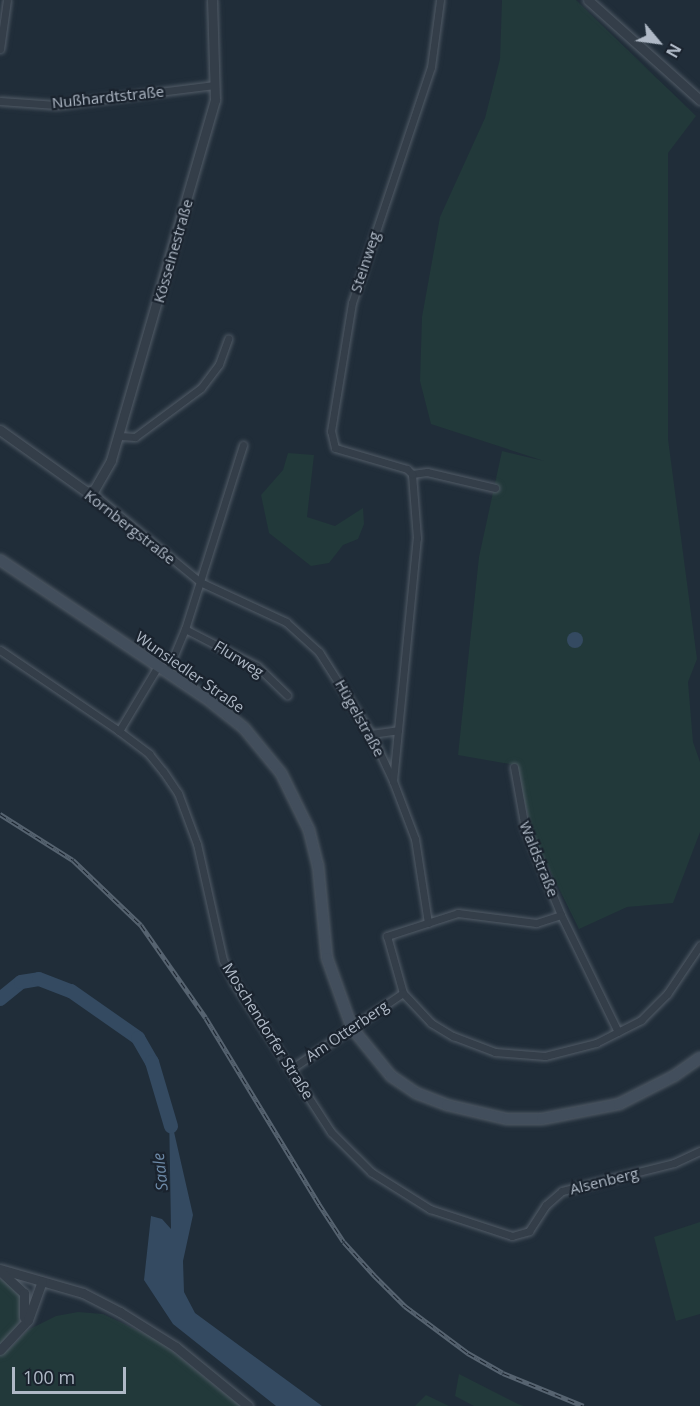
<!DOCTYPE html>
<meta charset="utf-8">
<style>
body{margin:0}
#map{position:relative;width:700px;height:1406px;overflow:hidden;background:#202d39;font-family:"Open Sans",sans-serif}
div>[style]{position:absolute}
.green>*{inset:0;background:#22393a}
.water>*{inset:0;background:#344a61}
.round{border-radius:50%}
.river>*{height:14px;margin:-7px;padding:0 7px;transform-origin:7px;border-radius:7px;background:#344a61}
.roads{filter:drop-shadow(0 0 2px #525c67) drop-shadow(0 0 2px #525c67)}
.minor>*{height:7px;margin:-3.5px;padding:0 3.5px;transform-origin:3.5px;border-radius:3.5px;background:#343e49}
.tertiary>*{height:9px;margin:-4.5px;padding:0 4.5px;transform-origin:4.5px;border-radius:4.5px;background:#343e49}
.secondary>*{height:10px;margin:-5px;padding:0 5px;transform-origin:5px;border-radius:5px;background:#424e5c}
.rail>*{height:4.5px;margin-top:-2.25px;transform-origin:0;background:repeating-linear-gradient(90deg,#1a232e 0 7px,#566370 0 14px);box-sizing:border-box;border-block:2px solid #566370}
span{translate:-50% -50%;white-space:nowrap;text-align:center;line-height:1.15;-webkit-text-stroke:4.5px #1a232e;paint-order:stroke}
.street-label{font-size:15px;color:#afb9c6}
.water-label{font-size:16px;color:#6f8caa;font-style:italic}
.north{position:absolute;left:628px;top:12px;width:60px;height:60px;-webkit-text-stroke:4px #1a232e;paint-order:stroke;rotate:119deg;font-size:16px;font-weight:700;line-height:24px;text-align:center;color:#afb9c6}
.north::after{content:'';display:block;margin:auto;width:21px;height:27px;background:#afb9c6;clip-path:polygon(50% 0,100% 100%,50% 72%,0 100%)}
.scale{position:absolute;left:12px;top:1367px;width:114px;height:27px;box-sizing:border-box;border:3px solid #afb9c6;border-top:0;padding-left:8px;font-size:18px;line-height:21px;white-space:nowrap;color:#afb9c6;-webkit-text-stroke:4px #1a232e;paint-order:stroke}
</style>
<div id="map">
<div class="green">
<div style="clip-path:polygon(502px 0,576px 0,696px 116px,668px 153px,668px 439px,697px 659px,688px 682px,693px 742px,700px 762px,700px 832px,673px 903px,627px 907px,579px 929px,534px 838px,515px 765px,458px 755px,479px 557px,502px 451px,544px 461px,431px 424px,420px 381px,422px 317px,440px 217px,485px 118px,500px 59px)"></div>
<div style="clip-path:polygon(288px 453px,314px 455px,307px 517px,335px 526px,363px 508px,364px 524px,358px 539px,343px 545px,329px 563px,311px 566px,269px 533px,261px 495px,283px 470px)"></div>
<div style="clip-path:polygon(700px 1222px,700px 1314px,676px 1321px,654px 1237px)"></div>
<div style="clip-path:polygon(0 1279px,19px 1289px,23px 1312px,8px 1350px,28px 1330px,56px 1316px,78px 1312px,103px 1314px,160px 1341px,240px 1406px,0 1406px)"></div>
<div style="clip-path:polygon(459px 1374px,518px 1404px,524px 1406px,474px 1406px,455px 1396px)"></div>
<div style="clip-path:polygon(426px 1395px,449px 1406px,415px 1406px)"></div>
</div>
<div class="water">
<div class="round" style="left:567px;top:632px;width:16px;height:16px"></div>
<div style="clip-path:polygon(169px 1110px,193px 1215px,183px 1261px,184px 1292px,195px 1313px,322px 1406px,276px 1406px,173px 1324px,144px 1280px,151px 1216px,162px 1219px,171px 1229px)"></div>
</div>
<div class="river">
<div style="left:0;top:999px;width:27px;rotate:-39deg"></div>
<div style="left:21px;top:982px;width:18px;rotate:-9deg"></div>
<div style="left:39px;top:979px;width:34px;rotate:21deg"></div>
<div style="left:71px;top:991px;width:82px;rotate:35deg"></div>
<div style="left:138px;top:1038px;width:28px;rotate:60deg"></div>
<div style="left:152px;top:1062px;width:67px;rotate:73.5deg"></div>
</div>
<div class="roads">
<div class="minor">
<div style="left:0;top:49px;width:49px;rotate:-81.9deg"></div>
<div style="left:0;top:101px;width:56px;rotate:4.1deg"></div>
<div style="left:56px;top:105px;width:160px;rotate:-7.2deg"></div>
<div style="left:120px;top:436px;width:15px;rotate:4deg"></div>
<div style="left:135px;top:437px;width:82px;rotate:-36.6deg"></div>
<div style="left:201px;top:388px;width:30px;rotate:-53deg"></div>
<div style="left:219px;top:364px;width:27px;rotate:-70deg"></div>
<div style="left:412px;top:474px;width:15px;rotate:-8deg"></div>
<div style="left:427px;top:472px;width:70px;rotate:13.2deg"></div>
<div style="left:91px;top:492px;width:141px;rotate:39.5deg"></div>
<div style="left:200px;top:582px;width:95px;rotate:24.9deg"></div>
<div style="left:286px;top:622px;width:45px;rotate:42.3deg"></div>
<div style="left:319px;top:652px;width:97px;rotate:57.6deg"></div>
<div style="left:371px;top:734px;width:52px;rotate:64.9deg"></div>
<div style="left:393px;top:781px;width:62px;rotate:69.2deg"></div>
<div style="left:415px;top:839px;width:85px;rotate:81.2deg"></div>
<div style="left:185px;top:629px;width:81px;rotate:27.2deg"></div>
<div style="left:257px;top:666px;width:42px;rotate:44deg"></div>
<div style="left:0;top:650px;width:144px;rotate:34.2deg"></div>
<div style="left:119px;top:731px;width:38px;rotate:37deg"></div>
<div style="left:149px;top:754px;width:22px;rotate:51deg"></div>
<div style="left:163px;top:771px;width:27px;rotate:56deg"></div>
<div style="left:178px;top:793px;width:54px;rotate:69.6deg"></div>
<div style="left:197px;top:844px;width:119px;rotate:77.4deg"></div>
<div style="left:223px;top:960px;width:25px;rotate:63deg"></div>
<div style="left:234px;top:982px;width:179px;rotate:57.1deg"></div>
<div style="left:331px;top:1132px;width:57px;rotate:45deg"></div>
<div style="left:371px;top:1172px;width:70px;rotate:32.1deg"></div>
<div style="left:430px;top:1209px;width:86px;rotate:18.2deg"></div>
<div style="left:512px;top:1236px;width:18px;rotate:-16deg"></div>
<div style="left:529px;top:1231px;width:31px;rotate:-57deg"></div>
<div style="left:546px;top:1205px;width:21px;rotate:-41deg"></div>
<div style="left:562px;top:1191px;width:115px;rotate:-14deg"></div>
<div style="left:674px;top:1163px;width:29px;rotate:-25deg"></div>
<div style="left:167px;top:672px;width:47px;rotate:-67.3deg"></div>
<div style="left:185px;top:629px;width:193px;rotate:-72.5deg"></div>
<div style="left:119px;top:731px;width:76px;rotate:-59deg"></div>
<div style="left:371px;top:734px;width:27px;rotate:-8deg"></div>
<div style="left:514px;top:767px;width:62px;rotate:79.8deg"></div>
<div style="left:525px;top:828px;width:94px;rotate:67.5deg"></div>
<div style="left:561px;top:915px;width:130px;rotate:64deg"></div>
<div style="left:393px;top:781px;width:244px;rotate:-84.4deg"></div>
<div style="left:417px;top:538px;width:64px;rotate:-94.5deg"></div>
<div style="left:412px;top:474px;width:7px;rotate:-135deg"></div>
<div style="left:407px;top:469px;width:75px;rotate:-163.7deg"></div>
<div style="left:335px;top:448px;width:17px;rotate:-103deg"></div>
<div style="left:331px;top:431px;width:130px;rotate:-80.7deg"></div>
<div style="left:352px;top:303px;width:249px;rotate:-71.5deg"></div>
<div style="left:431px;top:67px;width:68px;rotate:-82.3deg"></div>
<div style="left:561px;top:915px;width:26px;rotate:162deg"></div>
<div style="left:536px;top:923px;width:79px;rotate:-172.7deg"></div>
<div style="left:458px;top:913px;width:75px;rotate:162.1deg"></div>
<div style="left:387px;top:936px;width:59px;rotate:74.3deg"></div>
<div style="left:403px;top:993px;width:41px;rotate:47deg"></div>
<div style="left:431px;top:1023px;width:26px;rotate:31deg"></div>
<div style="left:453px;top:1036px;width:45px;rotate:20.9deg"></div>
<div style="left:495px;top:1052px;width:50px;rotate:4.6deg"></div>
<div style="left:545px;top:1056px;width:53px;rotate:-14.3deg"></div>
<div style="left:596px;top:1043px;width:51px;rotate:-27.1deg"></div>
<div style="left:641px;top:1020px;width:37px;rotate:-45deg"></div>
<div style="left:667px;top:994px;width:59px;rotate:-56deg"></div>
<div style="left:291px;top:1069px;width:135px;rotate:-34.2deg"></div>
</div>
<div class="tertiary">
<div style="left:588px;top:0;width:150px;rotate:41.8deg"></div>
<div style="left:0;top:430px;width:107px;rotate:35.5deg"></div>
<div style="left:87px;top:492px;width:7px;rotate:-16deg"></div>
<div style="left:94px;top:490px;width:34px;rotate:-60deg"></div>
<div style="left:111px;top:460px;width:375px;rotate:-73.9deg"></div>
<div style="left:215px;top:100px;width:100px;rotate:-91.7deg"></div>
<div style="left:0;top:1269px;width:86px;rotate:16.1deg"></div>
<div style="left:83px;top:1293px;width:42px;rotate:27.2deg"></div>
<div style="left:120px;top:1312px;width:66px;rotate:32deg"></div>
<div style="left:176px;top:1347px;width:93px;rotate:39.3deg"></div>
<div style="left:0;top:1271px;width:33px;rotate:43deg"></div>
<div style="left:24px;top:1293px;width:24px;rotate:90deg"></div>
<div style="left:0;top:1350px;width:41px;rotate:-47deg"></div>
<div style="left:28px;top:1320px;width:41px;rotate:-70.3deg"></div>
</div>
<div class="secondary">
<div style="left:0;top:560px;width:254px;rotate:33.9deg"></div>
<div style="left:211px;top:702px;width:42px;rotate:38.2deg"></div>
<div style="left:244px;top:728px;width:58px;rotate:50.6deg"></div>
<div style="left:281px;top:773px;width:64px;rotate:63.8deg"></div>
<div style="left:309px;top:830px;width:36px;rotate:76deg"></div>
<div style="left:318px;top:865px;width:93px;rotate:84.5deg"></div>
<div style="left:327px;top:958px;width:74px;rotate:70.3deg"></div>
<div style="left:352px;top:1028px;width:62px;rotate:50.9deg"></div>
<div style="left:391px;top:1076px;width:30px;rotate:34deg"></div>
<div style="left:416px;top:1093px;width:33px;rotate:21deg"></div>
<div style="left:447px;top:1105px;width:62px;rotate:13.1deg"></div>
<div style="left:507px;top:1119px;width:35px"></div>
<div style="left:542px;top:1119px;width:78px;rotate:-11deg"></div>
<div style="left:619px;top:1104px;width:62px;rotate:-27deg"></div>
<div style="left:674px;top:1076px;width:32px;rotate:-35deg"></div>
</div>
</div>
<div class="rail">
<div style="left:0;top:814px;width:86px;rotate:32.2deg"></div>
<div style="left:73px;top:860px;width:94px;rotate:43.7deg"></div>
<div style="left:141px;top:925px;width:113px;rotate:55deg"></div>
<div style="left:206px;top:1018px;width:218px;rotate:58.7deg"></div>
<div style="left:319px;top:1204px;width:45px;rotate:56.7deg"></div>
<div style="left:344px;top:1242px;width:45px;rotate:47.7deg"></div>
<div style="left:374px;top:1275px;width:44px;rotate:45deg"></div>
<div style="left:405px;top:1306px;width:79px;rotate:36.7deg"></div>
<div style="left:468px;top:1353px;width:40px;rotate:29.7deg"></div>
<div style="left:503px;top:1373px;width:87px;rotate:22.2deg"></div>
</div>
<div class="street-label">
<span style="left:108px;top:97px;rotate:-6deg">Nußhardtstraße</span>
<span style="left:173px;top:251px;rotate:-74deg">Kösseinestraße</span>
<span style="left:365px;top:262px;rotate:-72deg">Steinweg</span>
<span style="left:130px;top:527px;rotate:38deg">Kornbergstraße</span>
<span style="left:239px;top:659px;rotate:32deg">Flurweg</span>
<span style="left:190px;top:672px;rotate:35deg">Wunsiedler Straße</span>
<span style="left:360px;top:718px;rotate:61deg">Hügelstraße</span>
<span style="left:539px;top:859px;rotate:68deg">Waldstraße</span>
<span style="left:268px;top:1031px;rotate:58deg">Moschendorfer Straße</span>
<span style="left:347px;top:1031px;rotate:-34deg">Am Otterberg</span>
<span style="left:604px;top:1181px;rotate:-14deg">Alsenberg</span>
</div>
<div class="water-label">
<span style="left:160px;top:1172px;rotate:-96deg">Saale</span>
</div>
<div class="north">N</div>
<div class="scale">100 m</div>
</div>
